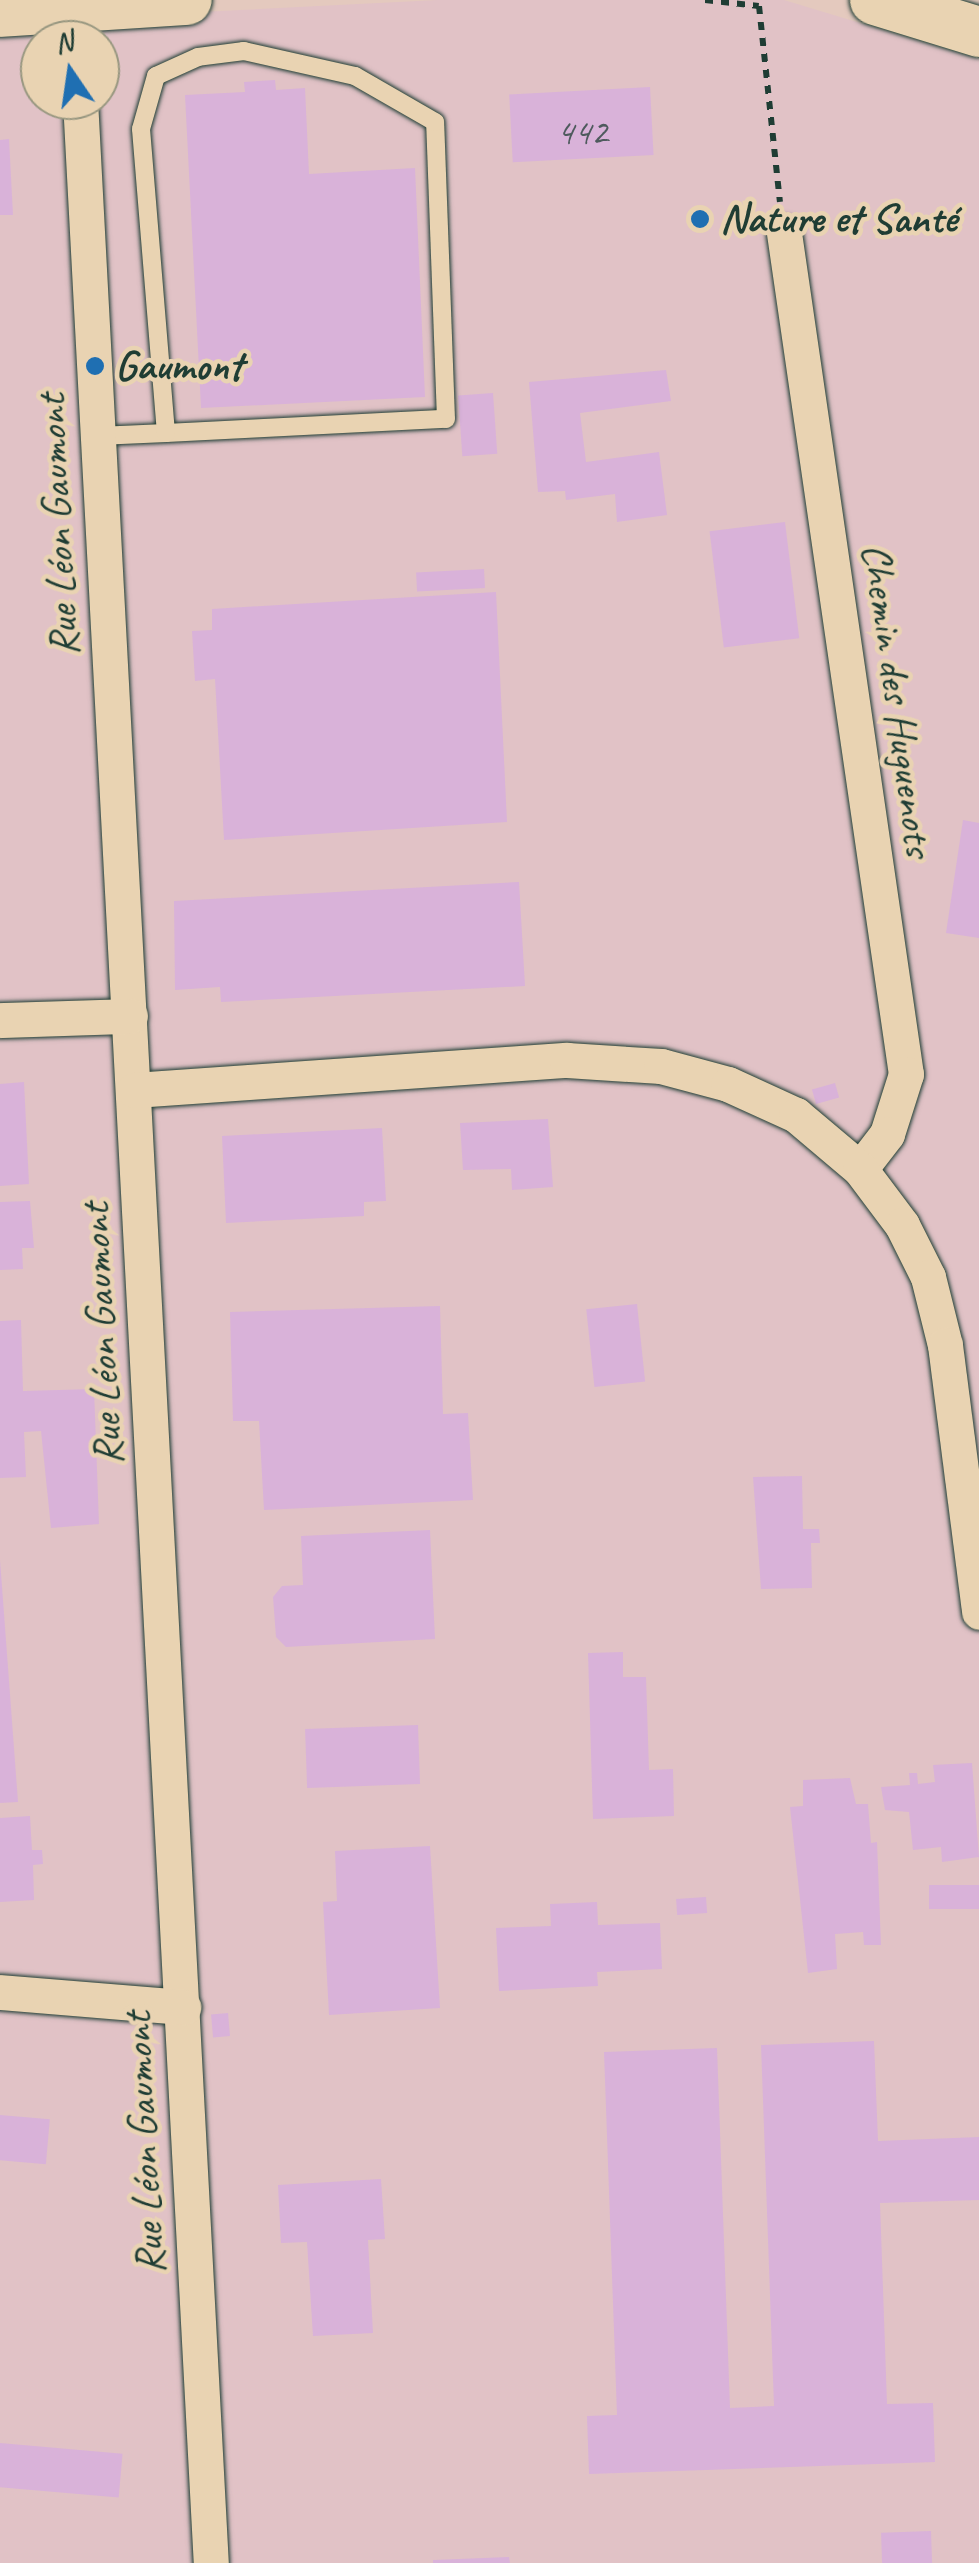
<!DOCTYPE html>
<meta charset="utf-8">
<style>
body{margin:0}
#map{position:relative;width:979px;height:2563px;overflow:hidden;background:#e4c9be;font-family:Caveat,sans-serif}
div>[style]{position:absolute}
.built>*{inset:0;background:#e1c2c6}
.building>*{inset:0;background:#d9b2d9;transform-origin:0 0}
.path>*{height:6px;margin-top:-3px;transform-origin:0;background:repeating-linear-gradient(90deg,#1f3d34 0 8px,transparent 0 16px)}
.roads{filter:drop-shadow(0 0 2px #1f3d34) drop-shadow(0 0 2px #1f3d34)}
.service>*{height:18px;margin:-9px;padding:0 9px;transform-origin:9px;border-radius:9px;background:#e9d3b2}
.minor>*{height:35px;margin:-17.5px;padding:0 17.5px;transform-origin:17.5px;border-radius:17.5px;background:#e9d3b2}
.secondary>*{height:50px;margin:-25px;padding:0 25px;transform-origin:25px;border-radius:25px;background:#e9d3b2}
.dots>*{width:28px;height:28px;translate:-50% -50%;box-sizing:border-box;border:5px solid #e9d3b2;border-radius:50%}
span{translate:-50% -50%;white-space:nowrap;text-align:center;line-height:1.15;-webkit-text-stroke:9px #e9d3b2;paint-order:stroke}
.number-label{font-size:38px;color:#4e5a5d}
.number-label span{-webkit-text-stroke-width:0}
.poi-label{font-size:42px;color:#1f3d34;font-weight:700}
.left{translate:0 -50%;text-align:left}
.street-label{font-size:42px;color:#1f3d34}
.north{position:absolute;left:20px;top:20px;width:100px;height:100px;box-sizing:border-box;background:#e9d3b2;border:2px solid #989780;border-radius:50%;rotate:347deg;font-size:28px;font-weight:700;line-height:40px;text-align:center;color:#1f3d34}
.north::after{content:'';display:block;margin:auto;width:35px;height:45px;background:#1f6fb2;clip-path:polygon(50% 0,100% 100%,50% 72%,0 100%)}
</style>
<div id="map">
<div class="built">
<div style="clip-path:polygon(evenodd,438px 0,784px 0,979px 59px,979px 2563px,0 2563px,0 22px,438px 0,40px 40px,100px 40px,100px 100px,40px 100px,40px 40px)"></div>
</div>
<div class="building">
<div style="clip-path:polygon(275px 80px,276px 90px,305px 88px,309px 174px,415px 168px,425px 397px,201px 408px,185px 95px,245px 92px,244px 82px)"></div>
<div style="left:650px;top:87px;width:68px;height:141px;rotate:87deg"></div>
<div style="clip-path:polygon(9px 139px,13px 215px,0 215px,0 140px)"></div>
<div style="clip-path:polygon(666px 370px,671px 401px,580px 413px,586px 462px,659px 452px,667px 515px,617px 522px,615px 494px,566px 500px,565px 491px,538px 492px,529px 382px)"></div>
<div style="left:493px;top:393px;width:61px;height:35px;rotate:86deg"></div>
<div style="left:785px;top:522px;width:117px;height:76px;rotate:83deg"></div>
<div style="left:484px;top:569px;width:19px;height:68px;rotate:87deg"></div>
<div style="clip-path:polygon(496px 592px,507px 822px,224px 840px,215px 679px,195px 681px,192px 631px,212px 630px,212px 609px)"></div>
<div style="clip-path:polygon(963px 820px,979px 823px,979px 938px,946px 933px)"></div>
<div style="clip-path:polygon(519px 882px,525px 986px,221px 1002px,220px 987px,175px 990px,174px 901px)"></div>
<div style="clip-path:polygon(24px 1082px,29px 1184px,0 1186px,0 1084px)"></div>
<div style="left:835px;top:1083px;width:15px;height:24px;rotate:74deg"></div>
<div style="clip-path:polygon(548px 1119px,553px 1187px,512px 1190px,511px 1169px,463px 1170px,460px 1123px)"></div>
<div style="clip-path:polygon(382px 1128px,386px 1201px,364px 1202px,364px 1216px,226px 1223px,222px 1136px)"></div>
<div style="clip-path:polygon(30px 1201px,34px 1248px,22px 1248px,23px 1269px,0 1270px,0 1202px)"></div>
<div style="left:637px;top:1304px;width:78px;height:51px;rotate:84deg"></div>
<div style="clip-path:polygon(440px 1306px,443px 1414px,468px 1413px,473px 1500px,264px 1510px,259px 1421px,233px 1421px,230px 1312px)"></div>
<div style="clip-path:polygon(21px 1320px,23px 1391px,94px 1389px,99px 1524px,51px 1528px,41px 1431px,24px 1432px,26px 1477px,0 1478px,0 1321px)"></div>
<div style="clip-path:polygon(802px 1476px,803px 1529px,819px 1529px,820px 1543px,811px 1543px,812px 1588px,761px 1589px,753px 1477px)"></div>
<div style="clip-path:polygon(430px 1530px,435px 1639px,286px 1647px,276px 1637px,273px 1597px,282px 1586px,303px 1585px,301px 1536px)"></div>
<div style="clip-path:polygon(0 1560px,18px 1802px,0 1803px)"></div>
<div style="clip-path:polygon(623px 1652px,623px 1677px,646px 1677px,649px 1770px,673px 1769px,674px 1816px,593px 1819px,588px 1653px)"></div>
<div style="left:418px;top:1725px;width:59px;height:113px;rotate:88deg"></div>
<div style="clip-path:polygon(972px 1763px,979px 1857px,942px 1862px,941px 1847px,913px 1850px,909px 1812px,885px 1810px,881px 1787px,910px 1785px,909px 1773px,917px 1773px,918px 1784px,935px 1782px,933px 1765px)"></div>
<div style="clip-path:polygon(850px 1778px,856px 1804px,868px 1804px,871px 1843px,877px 1842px,881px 1945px,864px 1945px,863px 1932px,835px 1934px,837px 1969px,808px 1973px,790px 1807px,803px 1806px,803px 1780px)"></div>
<div style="clip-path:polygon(30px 1816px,32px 1850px,42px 1850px,43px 1864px,33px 1865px,34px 1900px,0 1902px,0 1818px)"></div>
<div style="clip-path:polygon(430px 1846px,440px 2008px,329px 2015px,323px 1902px,337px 1901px,335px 1851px)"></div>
<div style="left:979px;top:1885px;width:24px;height:50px;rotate:90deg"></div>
<div style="left:706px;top:1897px;width:16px;height:30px;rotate:86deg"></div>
<div style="clip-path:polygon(597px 1902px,598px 1925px,660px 1923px,662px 1969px,597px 1972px,598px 1986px,499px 1991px,496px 1928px,551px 1926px,550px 1904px)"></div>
<div style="left:228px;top:2013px;width:23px;height:17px;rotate:85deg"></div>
<div style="clip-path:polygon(874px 2041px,878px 2141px,979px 2137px,979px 2200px,880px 2203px,887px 2404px,933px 2403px,935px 2462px,589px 2474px,587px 2416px,617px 2415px,604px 2052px,717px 2048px,730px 2408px,774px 2406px,761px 2045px)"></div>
<div style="left:0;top:2115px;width:50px;height:45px;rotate:5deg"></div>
<div style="clip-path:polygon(381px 2179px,385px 2239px,368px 2240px,373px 2333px,313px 2336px,307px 2242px,281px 2243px,278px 2185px)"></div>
<div style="left:0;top:2443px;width:123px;height:44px;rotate:5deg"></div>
<div style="left:931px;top:2531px;width:32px;height:50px;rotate:88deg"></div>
<div style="clip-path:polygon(509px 2557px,510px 2563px,433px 2563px,433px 2560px)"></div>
</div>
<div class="path">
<div style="left:705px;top:0;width:54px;rotate:6.3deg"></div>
<div style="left:759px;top:6px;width:197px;rotate:83.9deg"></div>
</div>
<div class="roads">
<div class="service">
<div style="left:98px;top:436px;width:68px;rotate:-2.5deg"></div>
<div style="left:166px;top:433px;width:280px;rotate:-2.9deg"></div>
<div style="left:446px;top:419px;width:297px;rotate:-92.1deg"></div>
<div style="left:435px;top:122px;width:92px;rotate:-150.1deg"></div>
<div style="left:355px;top:76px;width:114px;rotate:-167.3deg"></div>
<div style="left:244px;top:51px;width:46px;rotate:172.6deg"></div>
<div style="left:198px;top:57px;width:46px;rotate:155.7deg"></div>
<div style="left:156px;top:76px;width:55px;rotate:105.8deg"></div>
<div style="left:141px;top:129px;width:305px;rotate:85.3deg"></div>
</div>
<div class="minor">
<div style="left:80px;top:100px;width:2466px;rotate:86.96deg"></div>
<div style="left:784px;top:233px;width:850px;rotate:81.75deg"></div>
<div style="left:906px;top:1074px;width:63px;rotate:107.6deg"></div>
<div style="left:887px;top:1134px;width:44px;rotate:127.6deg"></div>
<div style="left:0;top:1020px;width:130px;rotate:-1.8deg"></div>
<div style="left:134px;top:1090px;width:434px;rotate:-4deg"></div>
<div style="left:567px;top:1060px;width:94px;rotate:3.7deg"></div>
<div style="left:661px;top:1066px;width:69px;rotate:15deg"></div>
<div style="left:728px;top:1084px;width:75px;rotate:24.5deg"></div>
<div style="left:796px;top:1115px;width:84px;rotate:40.2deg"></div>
<div style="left:860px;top:1169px;width:70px;rotate:53.1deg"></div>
<div style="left:902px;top:1225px;width:58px;rotate:63.4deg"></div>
<div style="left:928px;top:1277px;width:70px;rotate:76deg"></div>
<div style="left:945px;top:1345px;width:269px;rotate:82.7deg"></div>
<div style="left:0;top:1992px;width:184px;rotate:4.7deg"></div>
</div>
<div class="secondary">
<div style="left:875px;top:0;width:109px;rotate:17.1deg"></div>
<div style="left:0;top:12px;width:187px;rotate:-3.7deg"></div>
</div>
</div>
<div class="dots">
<div style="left:700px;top:219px;background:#1f6fb2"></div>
<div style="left:95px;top:366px;background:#1f6fb2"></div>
</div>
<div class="number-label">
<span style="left:582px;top:132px">442</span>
</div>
<div class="poi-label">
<span class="left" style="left:720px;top:219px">Nature et Santé</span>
<span class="left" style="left:115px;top:366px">Gaumont</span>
</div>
<div class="street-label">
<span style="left:58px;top:525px;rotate:-93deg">Rue Léon Gaumont</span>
<span style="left:897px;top:700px;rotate:82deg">Chemin des Huguenots</span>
<span style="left:102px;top:1334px;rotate:-93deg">Rue Léon Gaumont</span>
<span style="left:144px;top:2143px;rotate:-93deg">Rue Léon Gaumont</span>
</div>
<div class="north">N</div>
</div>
